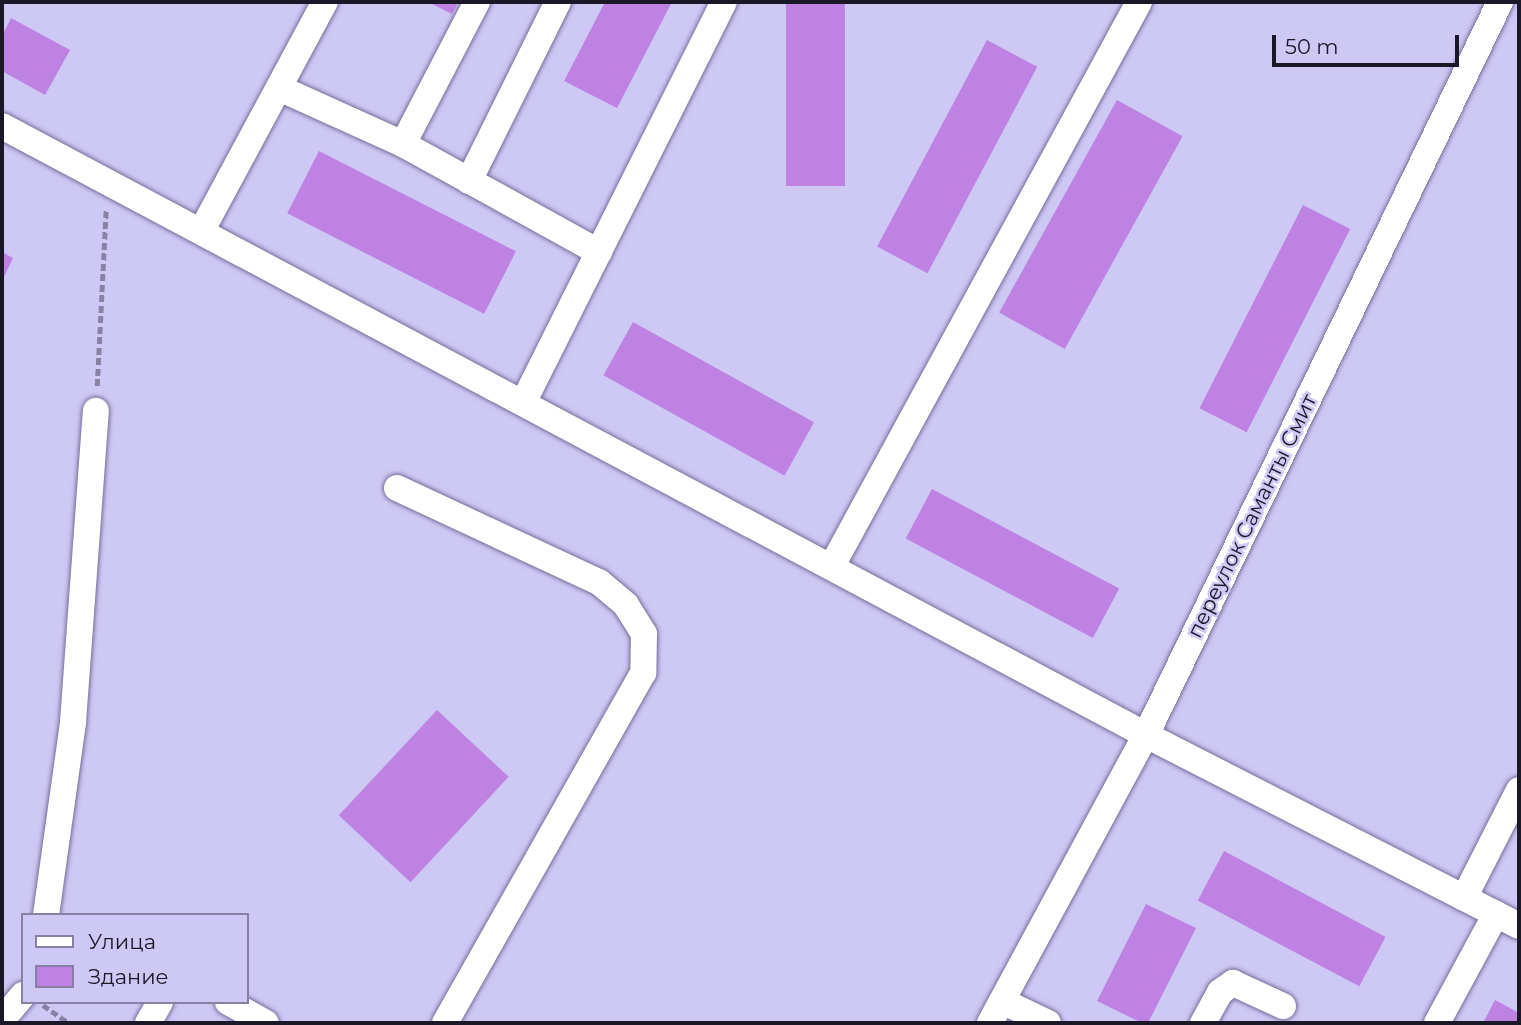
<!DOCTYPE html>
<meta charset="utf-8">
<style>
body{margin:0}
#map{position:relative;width:1521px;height:1025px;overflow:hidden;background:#cec8f5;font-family:Montserrat,sans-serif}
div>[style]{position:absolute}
.building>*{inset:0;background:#bd82e2;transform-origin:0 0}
.path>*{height:4.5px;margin-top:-2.25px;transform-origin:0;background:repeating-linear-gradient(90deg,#8883a5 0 7px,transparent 0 10.5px)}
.roads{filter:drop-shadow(0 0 2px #756f98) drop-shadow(0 0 2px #756f98)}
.minor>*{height:26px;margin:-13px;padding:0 13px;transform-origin:13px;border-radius:13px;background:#fff}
span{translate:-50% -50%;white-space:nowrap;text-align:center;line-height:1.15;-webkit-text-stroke:5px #cec8f5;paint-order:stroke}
.street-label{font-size:21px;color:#1a1727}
.frame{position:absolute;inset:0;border:4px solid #1a1727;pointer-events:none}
.legend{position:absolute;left:21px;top:913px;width:228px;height:91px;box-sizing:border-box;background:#cec8f5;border:2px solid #8681a3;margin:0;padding:9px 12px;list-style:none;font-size:21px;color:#1a1727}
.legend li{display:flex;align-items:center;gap:14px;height:35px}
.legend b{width:35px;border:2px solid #8681a3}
.scale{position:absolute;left:1272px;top:35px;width:187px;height:32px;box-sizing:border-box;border:4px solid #1a1727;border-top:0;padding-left:9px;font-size:21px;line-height:24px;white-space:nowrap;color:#1a1727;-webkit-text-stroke:5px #cec8f5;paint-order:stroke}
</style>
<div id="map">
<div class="building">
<div style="clip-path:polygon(428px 2px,458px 2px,452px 14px)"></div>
<div style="clip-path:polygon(605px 2px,672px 2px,617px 108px,564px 81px)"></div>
<div style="left:786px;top:2px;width:59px;height:184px"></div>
<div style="clip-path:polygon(11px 18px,70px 50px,45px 95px,2px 71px,2px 36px)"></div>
<div style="left:987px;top:40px;width:57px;height:234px;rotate:28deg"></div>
<div style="left:1117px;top:100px;width:75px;height:243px;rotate:29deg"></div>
<div style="left:319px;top:151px;width:221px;height:70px;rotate:27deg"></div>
<div style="left:1303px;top:205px;width:53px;height:228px;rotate:27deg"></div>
<div style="clip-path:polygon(2px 252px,13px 258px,2px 281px)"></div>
<div style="left:633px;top:322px;width:207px;height:61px;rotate:29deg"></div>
<div style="left:932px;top:489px;width:212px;height:56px;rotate:28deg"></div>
<div style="left:437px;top:710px;width:98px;height:144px;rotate:43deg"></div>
<div style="left:1224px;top:851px;width:183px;height:56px;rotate:28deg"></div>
<div style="clip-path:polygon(1146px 904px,1196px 928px,1148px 1023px,1142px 1023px,1097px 1001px)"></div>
<div style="clip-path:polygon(1495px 1000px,1519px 1013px,1519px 1023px,1483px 1023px)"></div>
</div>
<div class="path">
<div style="left:97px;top:386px;width:176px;rotate:-87.1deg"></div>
<div style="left:43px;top:1005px;width:32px;rotate:35deg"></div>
</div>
<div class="roads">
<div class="minor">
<div style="left:279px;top:88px;width:136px;rotate:24.3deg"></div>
<div style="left:403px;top:144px;width:224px;rotate:28.9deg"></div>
<div style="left:2px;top:126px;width:1296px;rotate:28.03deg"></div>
<div style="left:1146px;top:735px;width:419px;rotate:27.1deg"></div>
<div style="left:403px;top:144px;width:160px;rotate:-62.5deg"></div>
<div style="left:469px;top:181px;width:200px;rotate:-63.6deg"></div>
<div style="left:202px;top:230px;width:259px;rotate:-61.7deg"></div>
<div style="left:524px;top:401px;width:446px;rotate:-63.4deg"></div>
<div style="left:397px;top:488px;width:223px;rotate:25deg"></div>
<div style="left:599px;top:582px;width:35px;rotate:40deg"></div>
<div style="left:626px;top:605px;width:34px;rotate:58deg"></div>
<div style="left:644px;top:634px;width:39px;rotate:91deg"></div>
<div style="left:643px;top:673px;width:402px;rotate:119.5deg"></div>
<div style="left:833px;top:564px;width:640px;rotate:-61.43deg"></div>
<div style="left:1464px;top:898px;width:121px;rotate:-63deg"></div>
<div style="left:46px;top:915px;width:195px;rotate:-82deg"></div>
<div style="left:73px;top:722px;width:312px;rotate:-85.8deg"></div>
<div style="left:1002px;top:1001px;width:51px;rotate:25.6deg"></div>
<div style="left:228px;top:1002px;width:43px;rotate:28.9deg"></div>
<div style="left:2px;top:1020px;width:33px;rotate:-50deg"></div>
<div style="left:148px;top:1023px;width:24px;rotate:-60deg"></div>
<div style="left:990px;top:1023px;width:328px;rotate:-61.6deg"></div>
<div style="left:1146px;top:735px;width:814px;rotate:-64.22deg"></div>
<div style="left:1203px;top:1023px;width:35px;rotate:-61deg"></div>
<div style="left:1220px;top:992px;width:16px;rotate:-35deg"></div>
<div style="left:1233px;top:983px;width:55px;rotate:24.7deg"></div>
<div style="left:1437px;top:1023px;width:124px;rotate:-61.6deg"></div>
</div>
</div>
<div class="street-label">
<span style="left:1252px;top:516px;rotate:-64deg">переулок Саманты Смит</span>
</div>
<div class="frame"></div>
<ul class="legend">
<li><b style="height:9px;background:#fff"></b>Улица</li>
<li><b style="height:19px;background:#bd82e2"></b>Здание</li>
</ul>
<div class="scale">50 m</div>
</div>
